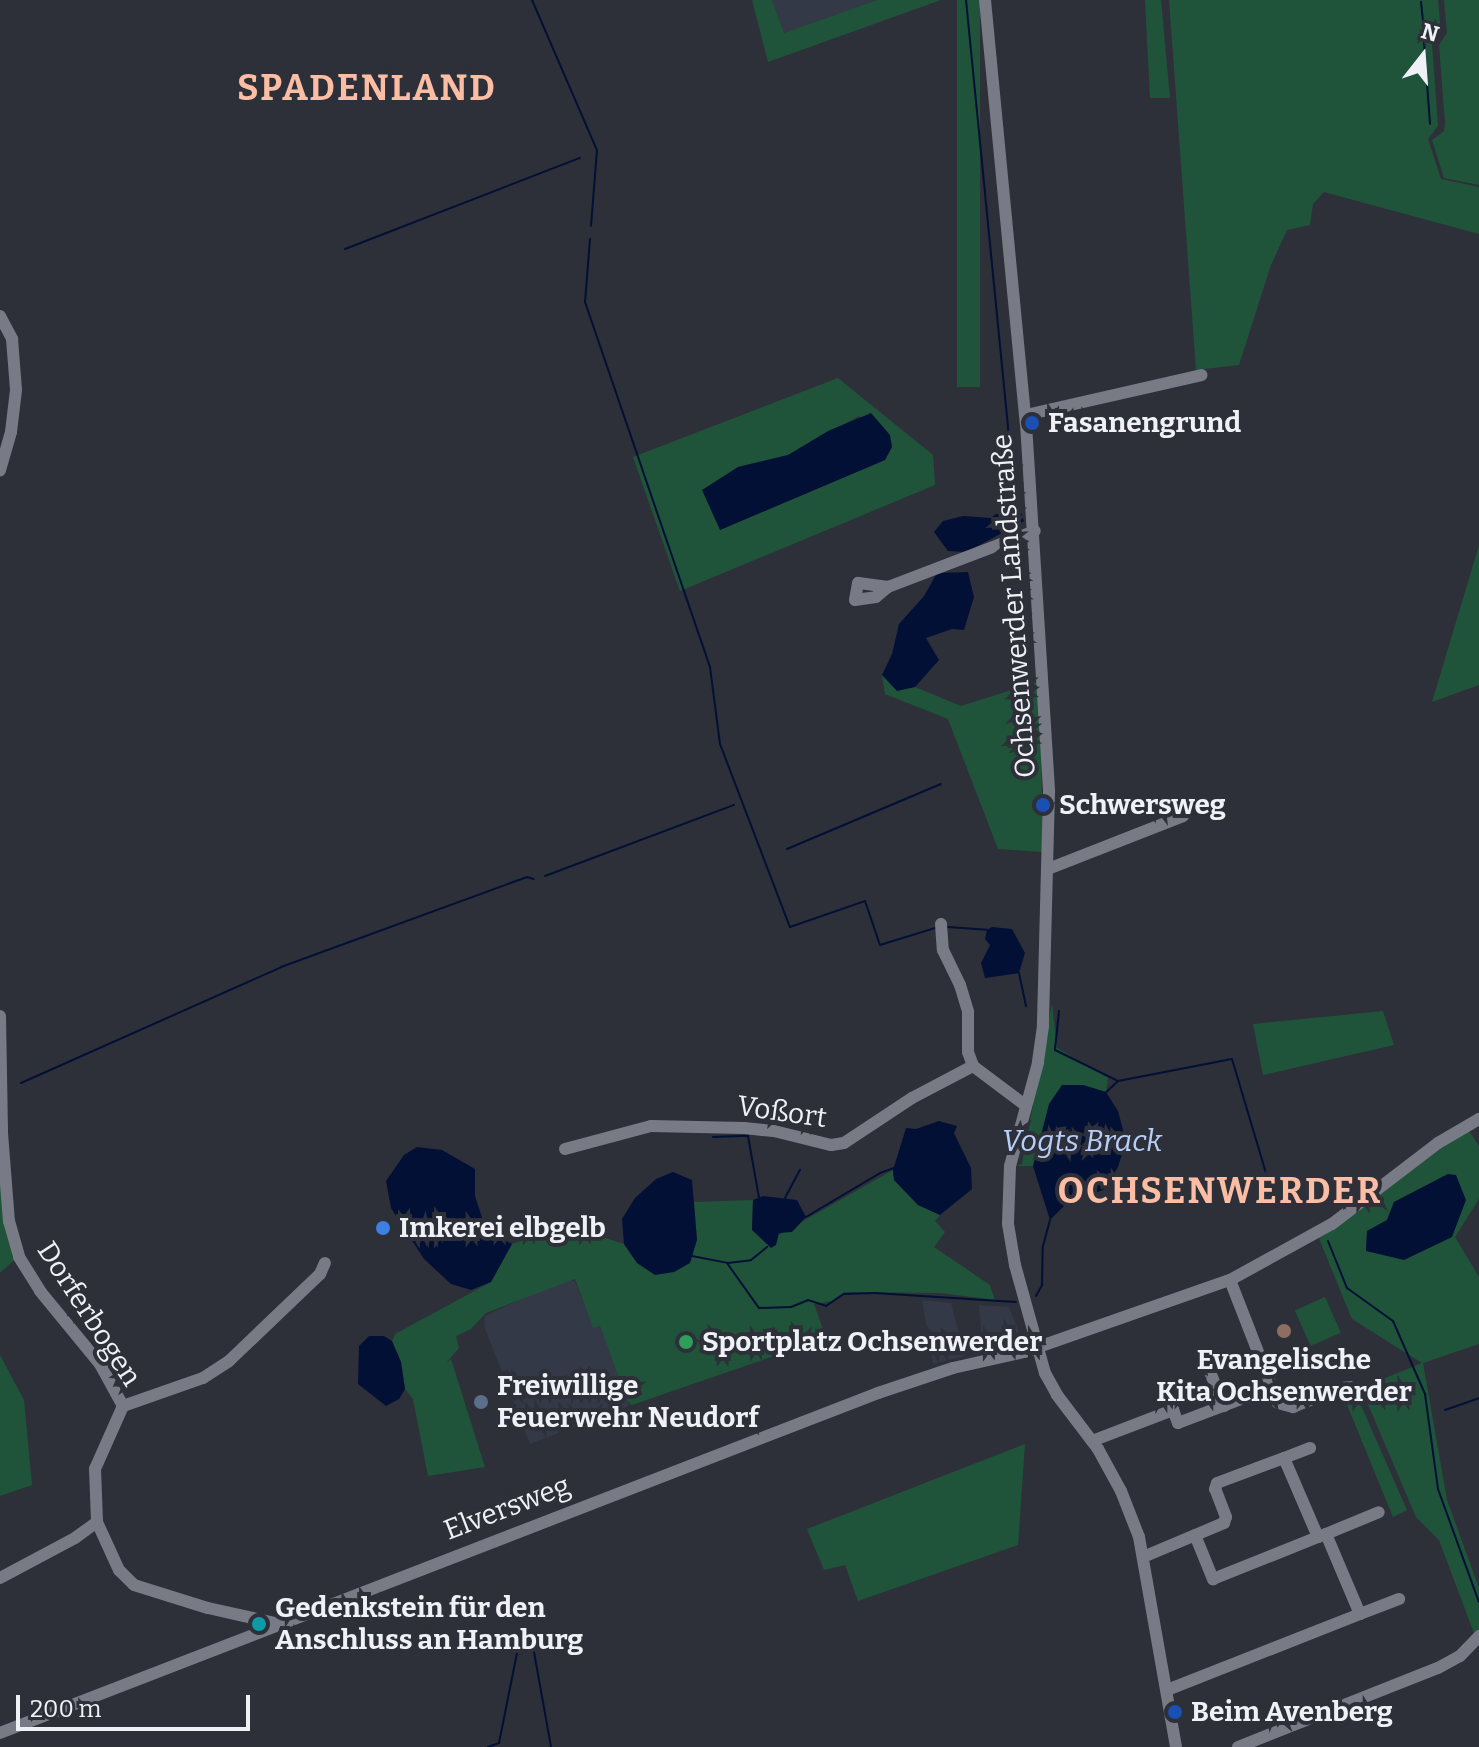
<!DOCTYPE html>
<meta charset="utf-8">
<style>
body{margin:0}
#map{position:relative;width:1479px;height:1747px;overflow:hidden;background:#2d3038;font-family:Bitter,serif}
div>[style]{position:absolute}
.built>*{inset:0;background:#343947}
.green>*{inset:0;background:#1f543b;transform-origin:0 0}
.water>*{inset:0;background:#031035}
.stream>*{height:2px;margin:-1px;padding:0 1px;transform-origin:1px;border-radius:1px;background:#031035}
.minor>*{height:12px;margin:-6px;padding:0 6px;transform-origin:6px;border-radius:6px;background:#787b85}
.dots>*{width:22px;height:22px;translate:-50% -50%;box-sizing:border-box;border:4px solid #2d3038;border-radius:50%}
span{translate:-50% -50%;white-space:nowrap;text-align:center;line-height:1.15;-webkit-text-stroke:8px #2d3038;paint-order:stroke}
.poi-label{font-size:28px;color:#eff1f7;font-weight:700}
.left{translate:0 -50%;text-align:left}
.street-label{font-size:28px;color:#eff1f7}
.water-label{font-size:30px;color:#b8cef8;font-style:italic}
.district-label{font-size:36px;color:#fbbda4;font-weight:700;letter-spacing:2px}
.north{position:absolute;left:1383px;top:16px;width:80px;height:80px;-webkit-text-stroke:6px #2d3038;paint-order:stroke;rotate:17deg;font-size:22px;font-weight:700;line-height:32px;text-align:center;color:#eff1f7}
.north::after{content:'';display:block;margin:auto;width:28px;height:36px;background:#eff1f7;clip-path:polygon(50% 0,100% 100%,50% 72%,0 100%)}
.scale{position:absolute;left:16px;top:1695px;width:234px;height:36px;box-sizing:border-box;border:4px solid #eff1f7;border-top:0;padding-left:10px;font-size:24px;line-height:28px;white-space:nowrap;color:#eff1f7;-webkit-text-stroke:6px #2d3038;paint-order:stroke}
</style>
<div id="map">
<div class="built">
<div style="clip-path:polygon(772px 0,877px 0,784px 33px)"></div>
<div style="clip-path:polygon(568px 1278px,575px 1282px,593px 1327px,600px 1326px,629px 1406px,530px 1444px,484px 1326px,485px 1316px)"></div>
<div style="clip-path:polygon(922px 1300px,951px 1303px,965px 1356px,933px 1364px)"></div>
<div style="clip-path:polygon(979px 1305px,1009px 1307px,1024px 1345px,983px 1353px)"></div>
</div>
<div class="green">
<div style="clip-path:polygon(752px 0,772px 0,784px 33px,877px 0,941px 0,768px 62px)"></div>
<div style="left:957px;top:0;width:23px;height:387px"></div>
<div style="clip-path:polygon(1145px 0,1161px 0,1170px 98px,1150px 98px)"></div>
<div style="clip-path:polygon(1169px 0,1438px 0,1441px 32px,1432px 44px,1438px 126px,1428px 139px,1441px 179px,1479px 187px,1479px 234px,1324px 192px,1313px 204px,1310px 225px,1287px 230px,1271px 265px,1239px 365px,1196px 370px)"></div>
<div style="clip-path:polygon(1444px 0,1479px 0,1479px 185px,1444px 178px,1432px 140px,1444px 131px,1445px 123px,1439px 45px,1447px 33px)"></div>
<div style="clip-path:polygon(evenodd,838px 378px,933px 455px,935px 485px,680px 591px,633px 457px,838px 378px,859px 416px,892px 447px,885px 460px,720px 530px,738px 467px,788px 455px,859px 416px)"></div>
<div style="clip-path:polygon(1479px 545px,1479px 685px,1432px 702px)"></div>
<div style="clip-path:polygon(882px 675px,897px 690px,915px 687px,961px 706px,1040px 681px,1043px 852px,998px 849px,948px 719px,885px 694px)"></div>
<div style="clip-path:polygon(1052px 1003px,1057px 1048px,1108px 1078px,1106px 1092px,1083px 1085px,1037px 1146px,1033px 1166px,1015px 1166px,1022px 1164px)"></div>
<div style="clip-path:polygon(1383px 1011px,1394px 1045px,1263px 1075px,1253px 1024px)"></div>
<div style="clip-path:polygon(evenodd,1468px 1129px,1479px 1146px,1479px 1199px,1455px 1237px,1479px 1277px,1479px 1344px,1423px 1363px,1447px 1500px,1479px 1588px,1479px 1631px,1474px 1633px,1439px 1540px,1416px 1517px,1361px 1388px,1422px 1363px,1352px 1319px,1318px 1236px,1468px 1129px,1448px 1174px,1366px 1251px,1367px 1231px,1387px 1220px,1394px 1202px,1448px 1174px)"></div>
<div style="clip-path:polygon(893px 1170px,894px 1180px,918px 1205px,940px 1215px,935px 1221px,945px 1232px,934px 1247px,990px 1285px,995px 1300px,941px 1293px,845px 1292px,832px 1301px,814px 1304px,826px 1338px,629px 1406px,600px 1326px,593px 1328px,575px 1279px,486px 1313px,471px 1329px,456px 1336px,459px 1348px,446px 1363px,451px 1359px,485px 1467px,428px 1476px,413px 1399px,405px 1389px,401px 1362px,392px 1341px,395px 1334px,491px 1282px,512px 1244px,568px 1226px,624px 1244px,637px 1263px,697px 1240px,694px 1202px,753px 1200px,752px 1230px,777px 1236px)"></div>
<div style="clip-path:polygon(0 1174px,14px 1260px,0 1273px)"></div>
<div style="left:1325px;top:1297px;width:39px;height:33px;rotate:66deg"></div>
<div style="clip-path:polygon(0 1355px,24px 1400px,32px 1485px,0 1496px)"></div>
<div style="clip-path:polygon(1350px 1389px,1356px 1394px,1407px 1510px,1393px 1517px,1343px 1395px)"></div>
<div style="clip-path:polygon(1025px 1444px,1018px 1545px,858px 1601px,845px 1565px,824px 1570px,807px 1529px)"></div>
</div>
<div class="water">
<div style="clip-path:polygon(871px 413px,890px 435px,892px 447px,885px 460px,720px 530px,702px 490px,738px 467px,788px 455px,828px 431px)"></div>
<div style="clip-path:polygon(1015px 498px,1024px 521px,967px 552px,948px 551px,934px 532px,943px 521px,963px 516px,991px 518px)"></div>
<div style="clip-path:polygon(968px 572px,974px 597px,964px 630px,952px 629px,926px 638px,939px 660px,915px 687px,897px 691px,882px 675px,892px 654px,899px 624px,924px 596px,937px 573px)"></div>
<div style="clip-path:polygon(992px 927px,1012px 929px,1025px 953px,1019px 973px,985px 978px,981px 963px,990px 945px,985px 939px,987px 930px)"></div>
<div style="clip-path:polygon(1062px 1085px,1083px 1085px,1106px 1092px,1118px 1111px,1126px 1141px,1118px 1167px,1105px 1189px,1064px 1206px,1050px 1220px,1033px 1166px,1049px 1104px)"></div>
<div style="clip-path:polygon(939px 1121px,957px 1126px,954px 1133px,971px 1168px,972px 1189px,940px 1215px,918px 1205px,894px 1180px,893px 1170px,906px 1128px,916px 1129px)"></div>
<div style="clip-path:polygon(417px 1147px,442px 1150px,475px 1169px,475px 1196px,486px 1230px,512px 1244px,491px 1282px,471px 1290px,451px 1284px,424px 1259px,391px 1208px,386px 1181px,404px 1155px)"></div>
<div style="clip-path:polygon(673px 1172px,692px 1180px,697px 1240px,690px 1263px,674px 1272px,655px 1275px,637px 1263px,624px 1244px,622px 1219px,635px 1198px,656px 1179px)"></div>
<div style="clip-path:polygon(1448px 1174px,1456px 1175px,1466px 1200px,1452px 1237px,1404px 1260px,1366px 1251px,1367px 1231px,1387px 1220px,1394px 1202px)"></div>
<div style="clip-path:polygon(763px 1196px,797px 1200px,806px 1217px,792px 1232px,779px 1233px,776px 1245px,771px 1248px,752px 1230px,753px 1200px)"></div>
<div style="clip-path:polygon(369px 1336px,384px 1336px,392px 1341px,401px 1362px,405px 1389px,399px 1399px,386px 1406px,358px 1384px,359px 1346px)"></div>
</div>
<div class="stream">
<div style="left:532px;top:0;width:163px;rotate:66.6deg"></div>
<div style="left:597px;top:150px;width:76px;rotate:94.5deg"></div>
<div style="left:966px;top:0;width:500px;rotate:84.38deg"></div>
<div style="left:1421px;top:2px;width:28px;rotate:84deg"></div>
<div style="left:1424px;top:42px;width:82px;rotate:85.8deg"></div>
<div style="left:590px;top:239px;width:63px;rotate:94.5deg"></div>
<div style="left:585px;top:302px;width:386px;rotate:71.1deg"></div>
<div style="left:710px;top:667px;width:78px;rotate:82.6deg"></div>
<div style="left:720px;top:744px;width:196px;rotate:69.1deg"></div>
<div style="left:790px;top:927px;width:79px;rotate:-19.1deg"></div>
<div style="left:865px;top:901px;width:46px;rotate:71.2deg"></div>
<div style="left:880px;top:945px;width:58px;rotate:-17.2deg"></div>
<div style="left:345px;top:249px;width:252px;rotate:-21.2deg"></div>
<div style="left:787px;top:849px;width:167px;rotate:-22.9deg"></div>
<div style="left:545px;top:876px;width:202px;rotate:-20.6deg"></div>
<div style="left:948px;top:927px;width:39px;rotate:4deg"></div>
<div style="left:1019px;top:973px;width:34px;rotate:78deg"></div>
<div style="left:1059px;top:1011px;width:39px;rotate:96deg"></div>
<div style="left:1055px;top:1050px;width:70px;rotate:26.2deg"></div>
<div style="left:1118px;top:1081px;width:16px;rotate:137deg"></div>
<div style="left:1118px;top:1081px;width:116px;rotate:-10.9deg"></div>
<div style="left:1232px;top:1059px;width:154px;rotate:73.4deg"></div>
<div style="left:21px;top:1083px;width:285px;rotate:-24deg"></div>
<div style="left:281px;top:967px;width:262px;rotate:-20.1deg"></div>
<div style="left:527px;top:877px;width:7px;rotate:16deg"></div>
<div style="left:713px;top:1137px;width:35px;rotate:-2deg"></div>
<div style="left:748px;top:1136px;width:63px;rotate:79.9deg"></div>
<div style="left:785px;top:1198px;width:32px;rotate:-62deg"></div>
<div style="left:806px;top:1217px;width:86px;rotate:-30.7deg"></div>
<div style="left:880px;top:1173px;width:15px;rotate:-20deg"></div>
<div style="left:1328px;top:1241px;width:51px;rotate:68deg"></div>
<div style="left:1347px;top:1288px;width:57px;rotate:35.7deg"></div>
<div style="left:1393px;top:1321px;width:80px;rotate:66.3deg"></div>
<div style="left:1425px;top:1394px;width:96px;rotate:82.2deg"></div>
<div style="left:1438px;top:1489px;width:120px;rotate:70.1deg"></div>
<div style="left:692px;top:1256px;width:36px;rotate:11deg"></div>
<div style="left:727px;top:1263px;width:55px;rotate:54.6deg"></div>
<div style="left:759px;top:1308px;width:32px;rotate:-2deg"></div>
<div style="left:791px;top:1307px;width:18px;rotate:-22deg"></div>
<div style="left:808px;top:1300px;width:19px;rotate:18deg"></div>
<div style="left:826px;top:1306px;width:22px;rotate:-34deg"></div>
<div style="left:844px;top:1294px;width:31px;rotate:-2deg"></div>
<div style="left:875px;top:1293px;width:141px;rotate:3.7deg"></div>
<div style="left:728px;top:1263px;width:23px;rotate:-7deg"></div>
<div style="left:751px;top:1260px;width:21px;rotate:-39deg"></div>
<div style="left:1036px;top:1296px;width:13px;rotate:-61deg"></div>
<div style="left:1042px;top:1285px;width:39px;rotate:-89deg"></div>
<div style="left:1043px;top:1246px;width:27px;rotate:-75deg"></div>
<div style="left:1445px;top:1410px;width:36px;rotate:-19deg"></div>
<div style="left:532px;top:1641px;width:108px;rotate:79.8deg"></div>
<div style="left:488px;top:1747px;width:12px;rotate:-20deg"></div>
<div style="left:499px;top:1743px;width:97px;rotate:-78.7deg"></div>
</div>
<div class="minor">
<div style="left:985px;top:0;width:426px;rotate:84.5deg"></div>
<div style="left:1026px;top:424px;width:369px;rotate:86.4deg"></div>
<div style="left:1049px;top:792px;width:234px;rotate:91.5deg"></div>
<div style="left:1043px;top:1026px;width:37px;rotate:98deg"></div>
<div style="left:1038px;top:1063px;width:107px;rotate:105.2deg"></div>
<div style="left:1010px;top:1166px;width:58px;rotate:92deg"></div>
<div style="left:1008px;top:1224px;width:42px;rotate:80.3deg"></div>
<div style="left:1015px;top:1265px;width:112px;rotate:74.5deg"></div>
<div style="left:1045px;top:1373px;width:25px;rotate:61deg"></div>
<div style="left:1057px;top:1395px;width:68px;rotate:52.8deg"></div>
<div style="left:1098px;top:1449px;width:48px;rotate:61.3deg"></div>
<div style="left:1121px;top:1491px;width:49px;rotate:68.6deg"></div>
<div style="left:1139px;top:1537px;width:213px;rotate:80deg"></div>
<div style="left:0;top:316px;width:26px;rotate:62deg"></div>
<div style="left:12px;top:339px;width:51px;rotate:85.5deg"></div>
<div style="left:16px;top:390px;width:42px;rotate:96.8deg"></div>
<div style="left:11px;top:432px;width:40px;rotate:106deg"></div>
<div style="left:1026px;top:415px;width:180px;rotate:-12.8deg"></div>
<div style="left:888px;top:587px;width:30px;rotate:-172deg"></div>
<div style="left:858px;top:583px;width:17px;rotate:100deg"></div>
<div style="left:855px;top:600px;width:21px;rotate:-8deg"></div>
<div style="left:876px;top:597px;width:16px;rotate:-40deg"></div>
<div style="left:888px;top:587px;width:157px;rotate:-20.9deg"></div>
<div style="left:1048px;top:869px;width:145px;rotate:-21.4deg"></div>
<div style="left:941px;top:924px;width:26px;rotate:86deg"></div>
<div style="left:943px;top:950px;width:39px;rotate:64deg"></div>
<div style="left:960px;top:985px;width:28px;rotate:73deg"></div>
<div style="left:968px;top:1012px;width:40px;rotate:90deg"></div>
<div style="left:968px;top:1052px;width:15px;rotate:70deg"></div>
<div style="left:973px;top:1066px;width:65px;rotate:36.9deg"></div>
<div style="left:0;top:1016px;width:117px;rotate:89deg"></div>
<div style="left:2px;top:1133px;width:88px;rotate:85.5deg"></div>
<div style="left:9px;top:1221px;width:37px;rotate:74deg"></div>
<div style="left:19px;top:1257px;width:40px;rotate:58deg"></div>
<div style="left:40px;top:1291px;width:94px;rotate:50.6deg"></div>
<div style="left:100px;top:1364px;width:48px;rotate:61.3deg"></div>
<div style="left:123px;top:1406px;width:69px;rotate:114deg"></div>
<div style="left:95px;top:1469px;width:53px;rotate:87.8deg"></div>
<div style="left:97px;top:1522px;width:27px;rotate:144deg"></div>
<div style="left:75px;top:1538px;width:85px;rotate:151.9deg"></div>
<div style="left:565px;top:1149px;width:89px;rotate:-15deg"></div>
<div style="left:651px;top:1126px;width:93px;rotate:1.2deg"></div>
<div style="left:744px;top:1128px;width:30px;rotate:6deg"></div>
<div style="left:774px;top:1131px;width:59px;rotate:13.8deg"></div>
<div style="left:831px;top:1145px;width:13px;rotate:-9deg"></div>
<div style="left:844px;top:1143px;width:82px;rotate:-33.5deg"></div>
<div style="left:912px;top:1098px;width:69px;rotate:-27.7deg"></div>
<div style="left:1230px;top:1280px;width:132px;rotate:68.7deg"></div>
<div style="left:1278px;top:1403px;width:16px;rotate:15deg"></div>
<div style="left:1293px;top:1407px;width:50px;rotate:-22.4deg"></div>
<div style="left:1339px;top:1388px;width:14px;rotate:-4deg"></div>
<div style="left:1210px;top:1372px;width:37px;rotate:68deg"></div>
<div style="left:1167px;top:1393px;width:18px;rotate:71deg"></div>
<div style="left:123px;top:1406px;width:85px;rotate:-19.3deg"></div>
<div style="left:203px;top:1378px;width:31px;rotate:-33deg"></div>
<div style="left:229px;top:1361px;width:126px;rotate:-43.7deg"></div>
<div style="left:320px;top:1274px;width:12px;rotate:-66deg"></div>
<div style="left:1092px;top:1441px;width:87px;rotate:-20.9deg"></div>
<div style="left:1173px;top:1410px;width:14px;rotate:69deg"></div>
<div style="left:1178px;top:1423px;width:98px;rotate:-20.8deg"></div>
<div style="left:1284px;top:1458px;width:28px;rotate:-21deg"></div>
<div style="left:97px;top:1522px;width:53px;rotate:65.4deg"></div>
<div style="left:119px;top:1570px;width:21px;rotate:45deg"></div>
<div style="left:134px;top:1585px;width:77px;rotate:17.3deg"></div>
<div style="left:208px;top:1608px;width:69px;rotate:12.6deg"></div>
<div style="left:1326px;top:1534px;width:57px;rotate:-22.5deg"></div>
<div style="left:1195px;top:1535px;width:48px;rotate:67.8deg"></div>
<div style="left:1213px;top:1579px;width:113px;rotate:-21.8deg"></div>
<div style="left:1143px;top:1557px;width:88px;rotate:-22.8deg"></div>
<div style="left:1224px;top:1523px;width:6px;rotate:-72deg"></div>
<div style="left:1226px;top:1517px;width:30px;rotate:-111deg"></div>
<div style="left:1215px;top:1489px;width:6px;rotate:-72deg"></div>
<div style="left:1217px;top:1483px;width:72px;rotate:-20.5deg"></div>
<div style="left:1284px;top:1458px;width:86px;rotate:66.7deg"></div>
<div style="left:1318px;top:1537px;width:9px;rotate:-21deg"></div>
<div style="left:1326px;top:1534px;width:87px;rotate:67deg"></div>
<div style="left:1360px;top:1614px;width:207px;rotate:158.5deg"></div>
<div style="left:1360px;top:1614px;width:42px;rotate:-21deg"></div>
<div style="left:0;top:1733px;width:942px;rotate:-21.17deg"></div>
<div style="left:878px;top:1393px;width:79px;rotate:-18.4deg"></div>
<div style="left:953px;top:1368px;width:73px;rotate:-12.7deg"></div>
<div style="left:1024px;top:1352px;width:218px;rotate:-19.3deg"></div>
<div style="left:1230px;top:1280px;width:116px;rotate:-28.8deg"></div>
<div style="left:1332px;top:1224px;width:133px;rotate:-37.4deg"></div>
<div style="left:1438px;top:1143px;width:48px;rotate:-30.3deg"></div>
<div style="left:1238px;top:1747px;width:215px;rotate:-21.6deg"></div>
<div style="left:1438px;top:1668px;width:25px;rotate:-29deg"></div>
<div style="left:1460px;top:1656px;width:28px;rotate:-46deg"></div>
</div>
<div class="dots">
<div style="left:1032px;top:423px;background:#1a4fb4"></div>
<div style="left:1043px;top:805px;background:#1a4fb4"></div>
<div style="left:383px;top:1228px;background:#3f7fe0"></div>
<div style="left:1284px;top:1331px;background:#8d6e63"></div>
<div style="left:686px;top:1342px;background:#2e9e5b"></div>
<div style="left:481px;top:1402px;background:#5c6f8a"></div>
<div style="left:259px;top:1624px;background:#0f9aa8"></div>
<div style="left:1175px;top:1712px;background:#1a4fb4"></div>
</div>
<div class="poi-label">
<span class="left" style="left:1048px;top:423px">Fasanengrund</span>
<span class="left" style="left:1059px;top:805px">Schwersweg</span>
<span class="left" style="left:399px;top:1228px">Imkerei elbgelb</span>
<span class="left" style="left:702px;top:1342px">Sportplatz Ochsenwerder</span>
<span style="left:1284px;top:1376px">Evangelische<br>Kita Ochsenwerder</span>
<span class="left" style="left:497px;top:1402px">Freiwillige<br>Feuerwehr Neudorf</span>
<span class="left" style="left:275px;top:1624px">Gedenkstein für den<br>Anschluss an Hamburg</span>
<span class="left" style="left:1191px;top:1712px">Beim Avenberg</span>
</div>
<div class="street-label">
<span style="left:1014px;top:606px;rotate:-94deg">Ochsenwerder Landstraße</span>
<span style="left:782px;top:1112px;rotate:8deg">Voßort</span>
<span style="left:89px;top:1314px;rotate:57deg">Dorferbogen</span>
<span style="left:507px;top:1508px;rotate:-21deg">Elversweg</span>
</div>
<div class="water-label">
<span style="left:1082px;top:1141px">Vogts Brack</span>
</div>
<div class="district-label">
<span style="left:367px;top:89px">SPADENLAND</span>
<span style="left:1220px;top:1192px">OCHSENWERDER</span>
</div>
<div class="north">N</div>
<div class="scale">200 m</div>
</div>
